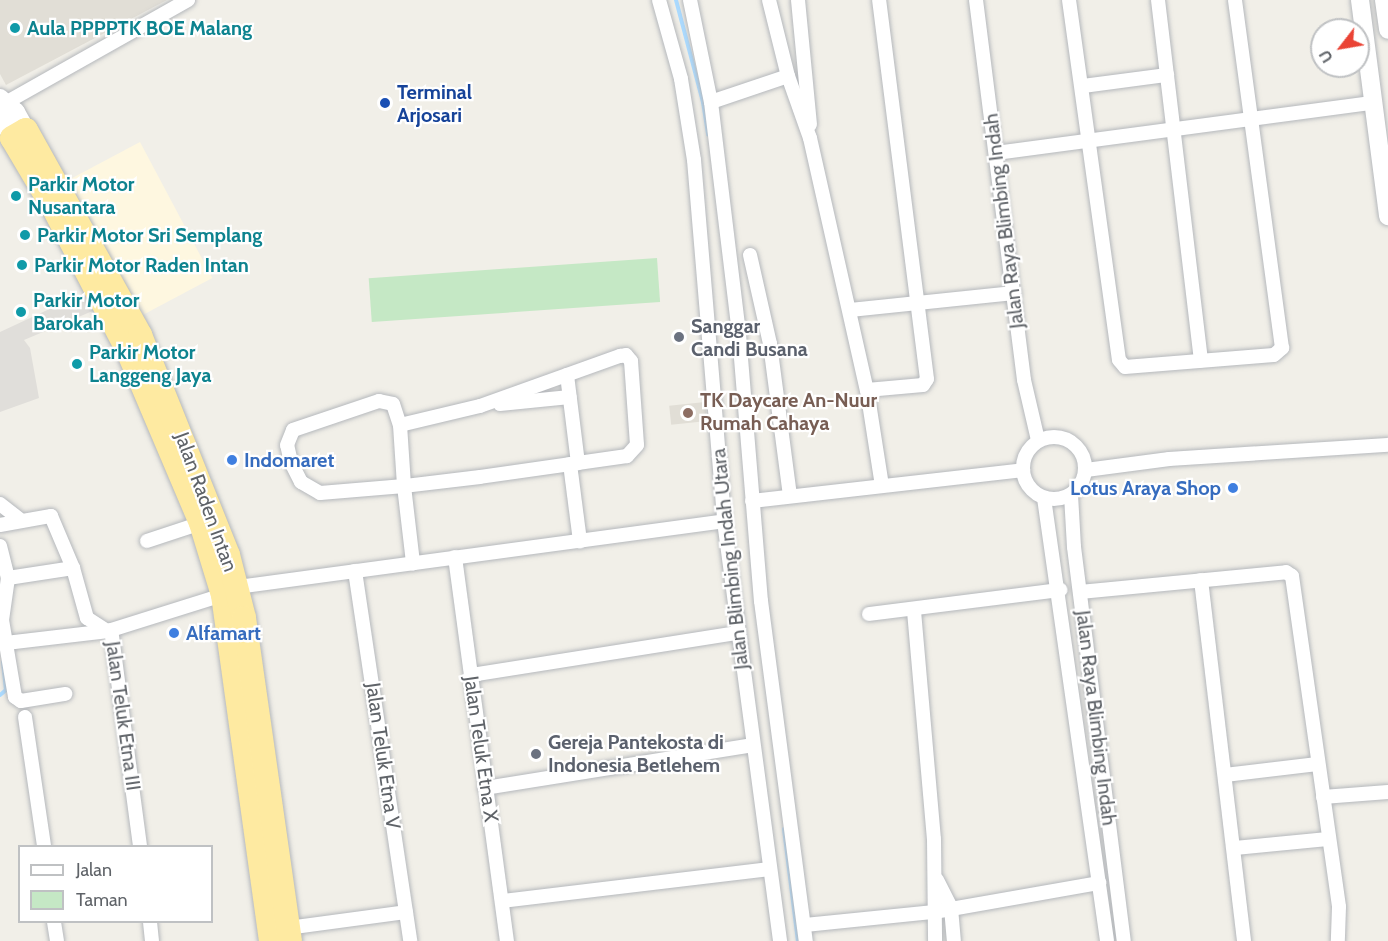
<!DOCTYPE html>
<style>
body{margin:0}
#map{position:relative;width:1388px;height:941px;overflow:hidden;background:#f1efe8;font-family:Cabin,sans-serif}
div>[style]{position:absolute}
.commercial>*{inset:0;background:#fef7e0;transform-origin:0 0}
.industrial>*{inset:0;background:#e0deda}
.education>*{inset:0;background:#e1ded6;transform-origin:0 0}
.green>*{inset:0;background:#c5e8c5;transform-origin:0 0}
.stream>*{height:4px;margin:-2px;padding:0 2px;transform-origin:2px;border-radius:2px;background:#aadaff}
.roads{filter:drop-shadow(0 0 2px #b5b8bc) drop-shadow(0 0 2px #b5b8bc)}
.minor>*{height:14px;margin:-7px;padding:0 7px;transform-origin:7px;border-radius:7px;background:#fff}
.minor>.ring{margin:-7px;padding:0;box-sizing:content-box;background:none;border:14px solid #fff;border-radius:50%}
.tertiary>*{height:18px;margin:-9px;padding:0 9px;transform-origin:9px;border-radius:9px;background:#fff}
.trunk>*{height:24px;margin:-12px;padding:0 12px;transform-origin:12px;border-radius:12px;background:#feeaa1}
.dots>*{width:16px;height:16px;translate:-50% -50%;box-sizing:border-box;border:3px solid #fff;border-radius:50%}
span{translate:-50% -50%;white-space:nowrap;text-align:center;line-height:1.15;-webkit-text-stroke:4.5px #fff;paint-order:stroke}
.culture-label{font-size:20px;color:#0d838f;font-weight:700}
.left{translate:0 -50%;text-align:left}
.transit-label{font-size:20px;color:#164399;font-weight:700}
.street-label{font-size:20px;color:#5f6368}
.worship-label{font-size:20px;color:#5b616d;font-weight:700}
.education-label{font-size:20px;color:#785e54;font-weight:700}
.shop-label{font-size:20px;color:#366cbe;font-weight:700}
.right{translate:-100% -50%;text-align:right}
.legend{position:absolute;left:18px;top:845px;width:195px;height:78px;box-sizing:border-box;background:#fff;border:2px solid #bfc1c3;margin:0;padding:8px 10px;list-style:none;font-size:18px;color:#5f6368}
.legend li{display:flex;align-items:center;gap:12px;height:30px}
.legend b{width:30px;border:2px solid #bfc1c3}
.north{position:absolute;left:1310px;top:18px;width:60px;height:60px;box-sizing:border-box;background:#fff;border:2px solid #bfc1c3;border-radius:50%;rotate:239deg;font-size:16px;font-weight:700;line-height:24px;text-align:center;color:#5f6368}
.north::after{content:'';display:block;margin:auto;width:21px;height:27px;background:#ea4335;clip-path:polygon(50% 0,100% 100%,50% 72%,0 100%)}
</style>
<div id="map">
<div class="commercial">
<div style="left:140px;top:142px;width:154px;height:81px;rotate:62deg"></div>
</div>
<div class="industrial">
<div style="clip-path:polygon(86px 292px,95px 310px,24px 340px,30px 348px,39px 398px,0 412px,0 332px)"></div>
</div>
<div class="education">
<div style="clip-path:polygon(0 0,167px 0,6px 85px,0 74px)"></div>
<div style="left:705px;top:402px;width:19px;height:36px;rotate:84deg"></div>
</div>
<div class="green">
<div style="left:657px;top:258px;width:44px;height:289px;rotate:86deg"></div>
</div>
<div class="stream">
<div style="left:676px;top:0;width:106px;rotate:75.2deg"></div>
<div style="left:703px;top:102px;width:33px;rotate:81deg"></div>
<div style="left:0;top:695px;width:8px;rotate:-40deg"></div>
<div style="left:6px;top:690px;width:28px;rotate:-96deg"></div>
<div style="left:784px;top:829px;width:113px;rotate:82.9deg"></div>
</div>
<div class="roads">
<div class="minor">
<div style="left:659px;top:0;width:82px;rotate:74.4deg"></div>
<div style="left:681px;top:79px;width:82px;rotate:80.9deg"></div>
<div style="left:694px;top:160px;width:362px;rotate:85.2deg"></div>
<div style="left:724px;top:521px;width:424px;rotate:82.4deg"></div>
<div style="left:690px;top:0;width:104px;rotate:78.4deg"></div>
<div style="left:711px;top:102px;width:234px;rotate:83.1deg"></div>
<div style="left:739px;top:334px;width:268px;rotate:85.3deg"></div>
<div style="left:761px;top:601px;width:343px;rotate:82.5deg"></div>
<div style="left:769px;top:0;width:78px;rotate:76deg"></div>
<div style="left:788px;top:76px;width:66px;rotate:70.5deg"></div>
<div style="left:810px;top:138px;width:258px;rotate:77.3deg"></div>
<div style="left:867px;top:390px;width:97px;rotate:81.1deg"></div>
<div style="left:798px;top:0;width:125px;rotate:84.5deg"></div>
<div style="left:976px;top:0;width:383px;rotate:82.8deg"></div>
<div style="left:1024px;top:380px;width:62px;rotate:76.9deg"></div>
<div style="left:1069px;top:0;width:363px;rotate:82.1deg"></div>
<div style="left:1119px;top:360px;width:9px;rotate:49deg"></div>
<div style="left:1125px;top:367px;width:149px;rotate:-4.6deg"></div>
<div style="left:1274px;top:355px;width:11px;rotate:-41deg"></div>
<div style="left:1282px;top:348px;width:351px;rotate:-97.7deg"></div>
<div style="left:1158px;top:0;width:363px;rotate:83.2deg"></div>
<div style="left:1083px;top:86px;width:85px;rotate:-7.5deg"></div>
<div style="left:711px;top:102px;width:81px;rotate:-18.7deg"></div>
<div style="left:0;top:106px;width:216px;rotate:-29.4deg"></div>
<div style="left:996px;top:153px;width:379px;rotate:-7.6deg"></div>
<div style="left:750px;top:255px;width:91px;rotate:77.3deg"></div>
<div style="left:770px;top:344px;width:152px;rotate:82.5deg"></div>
<div style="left:850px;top:310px;width:165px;rotate:-5.9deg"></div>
<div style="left:567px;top:375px;width:89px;rotate:82.9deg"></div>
<div style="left:867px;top:390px;width:56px;rotate:-5.1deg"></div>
<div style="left:923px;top:385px;width:7px;rotate:-56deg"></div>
<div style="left:927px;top:379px;width:382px;rotate:-97.2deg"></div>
<div style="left:500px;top:404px;width:70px;rotate:-5.7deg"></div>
<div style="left:400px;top:425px;width:82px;rotate:-13.4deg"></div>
<div style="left:480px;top:406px;width:149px;rotate:-19.7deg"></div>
<div style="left:620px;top:356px;width:6px;rotate:-9deg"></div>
<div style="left:626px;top:355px;width:8px;rotate:50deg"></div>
<div style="left:631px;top:361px;width:84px;rotate:85.9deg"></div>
<div style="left:637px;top:445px;width:15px;rotate:132deg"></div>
<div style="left:627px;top:456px;width:148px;rotate:171.9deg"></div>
<div style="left:480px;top:477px;width:77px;rotate:173.2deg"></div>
<div style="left:404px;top:486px;width:84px;rotate:175.2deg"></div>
<div style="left:320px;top:493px;width:22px;rotate:-150deg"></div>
<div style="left:301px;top:482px;width:22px;rotate:-117deg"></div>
<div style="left:291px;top:462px;width:17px;rotate:-103deg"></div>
<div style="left:287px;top:445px;width:16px;rotate:-68deg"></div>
<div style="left:293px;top:430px;width:91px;rotate:-18.6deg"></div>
<div style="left:379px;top:401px;width:14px;rotate:12deg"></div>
<div style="left:393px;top:404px;width:22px;rotate:72deg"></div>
<div style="left:400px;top:425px;width:61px;rotate:86.2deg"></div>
<div style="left:404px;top:486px;width:78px;rotate:83.3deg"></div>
<div class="ring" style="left:1023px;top:437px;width:48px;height:48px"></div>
<div style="left:570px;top:464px;width:78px;rotate:82.6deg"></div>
<div style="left:1086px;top:470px;width:84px;rotate:-7.5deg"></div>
<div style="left:1169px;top:459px;width:219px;rotate:-3.7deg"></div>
<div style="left:1071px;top:495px;width:52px;rotate:86.7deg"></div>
<div style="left:1074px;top:547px;width:397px;rotate:82.8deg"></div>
<div style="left:1044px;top:498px;width:447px;rotate:81.9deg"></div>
<div style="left:752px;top:501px;width:273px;rotate:-6.5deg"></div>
<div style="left:0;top:504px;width:24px;rotate:38deg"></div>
<div style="left:0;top:525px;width:52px;rotate:-10deg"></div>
<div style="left:51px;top:516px;width:56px;rotate:67.1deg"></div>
<div style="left:73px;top:568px;width:52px;rotate:74.4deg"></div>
<div style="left:87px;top:618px;width:24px;rotate:33deg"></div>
<div style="left:147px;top:541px;width:57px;rotate:-18.4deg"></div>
<div style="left:0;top:546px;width:33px;rotate:76deg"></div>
<div style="left:8px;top:578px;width:42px;rotate:98.1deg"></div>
<div style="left:2px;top:620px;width:78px;rotate:80.4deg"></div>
<div style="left:15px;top:697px;width:7px;rotate:34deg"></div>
<div style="left:21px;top:701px;width:45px;rotate:-9deg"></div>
<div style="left:455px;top:557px;width:388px;rotate:82.3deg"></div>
<div style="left:355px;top:571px;width:374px;rotate:81.5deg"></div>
<div style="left:8px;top:578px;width:66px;rotate:-8.7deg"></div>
<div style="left:1201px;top:580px;width:364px;rotate:83.2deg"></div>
<div style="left:238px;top:587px;width:490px;rotate:-7.7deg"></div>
<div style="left:1080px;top:592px;width:207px;rotate:-5.5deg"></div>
<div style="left:1286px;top:572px;width:7px;rotate:34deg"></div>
<div style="left:1292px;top:576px;width:334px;rotate:81.9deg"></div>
<div style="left:1339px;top:907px;width:34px;rotate:92deg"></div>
<div style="left:914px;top:611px;width:229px;rotate:85deg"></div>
<div style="left:934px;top:839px;width:102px;rotate:89.4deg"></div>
<div style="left:869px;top:614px;width:193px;rotate:-7.2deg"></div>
<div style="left:6px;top:643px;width:103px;rotate:-6.7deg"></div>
<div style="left:471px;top:675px;width:269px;rotate:-9deg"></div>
<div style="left:25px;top:717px;width:130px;rotate:81.6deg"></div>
<div style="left:1225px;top:775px;width:93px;rotate:-6.8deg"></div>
<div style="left:485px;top:788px;width:271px;rotate:-9.1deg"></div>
<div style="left:1323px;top:797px;width:65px;rotate:-4.4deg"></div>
<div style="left:140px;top:846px;width:218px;rotate:-97.6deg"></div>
<div style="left:111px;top:630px;width:117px;rotate:-17.4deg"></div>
<div style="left:1235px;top:848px;width:93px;rotate:-5.5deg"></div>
<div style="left:937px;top:880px;width:31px;rotate:63deg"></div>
<div style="left:951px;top:908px;width:33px;rotate:85deg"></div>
<div style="left:502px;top:901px;width:269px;rotate:-6.8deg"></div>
<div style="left:54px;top:922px;width:19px;rotate:81deg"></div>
<div style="left:150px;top:922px;width:19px;rotate:84deg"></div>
<div style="left:805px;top:925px;width:130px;rotate:-5.8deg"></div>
<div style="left:934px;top:912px;width:168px;rotate:-10deg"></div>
<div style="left:288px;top:928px;width:119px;rotate:-7.7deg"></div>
</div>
<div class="tertiary">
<div style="left:1360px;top:0;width:218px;rotate:82.6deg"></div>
<div style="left:1384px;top:0;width:30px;rotate:82deg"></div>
<div style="left:0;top:98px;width:21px;rotate:41deg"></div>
<div style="left:16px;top:112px;width:21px;rotate:61deg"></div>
<div style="left:0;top:113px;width:28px;rotate:64deg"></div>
</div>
<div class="trunk">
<div style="left:271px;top:941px;width:349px;rotate:-97.9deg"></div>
<div style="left:223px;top:595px;width:75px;rotate:-107deg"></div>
<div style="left:201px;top:523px;width:189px;rotate:-113deg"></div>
<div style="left:127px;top:349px;width:160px;rotate:-117.5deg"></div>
<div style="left:53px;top:207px;width:80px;rotate:-120.7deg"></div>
<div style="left:12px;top:138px;width:16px;rotate:-30deg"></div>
<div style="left:26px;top:130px;width:235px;rotate:60.9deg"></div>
<div style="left:140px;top:335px;width:237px;rotate:68.2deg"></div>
<div style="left:228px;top:555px;width:65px;rotate:75.7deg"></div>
<div style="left:244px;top:618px;width:326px;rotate:81.9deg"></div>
</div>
</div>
<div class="dots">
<div style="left:15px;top:28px;background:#0f9aa8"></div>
<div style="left:385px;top:103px;background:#1a4fb4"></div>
<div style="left:16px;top:196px;background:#0f9aa8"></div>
<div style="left:25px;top:235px;background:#0f9aa8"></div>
<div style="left:22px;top:265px;background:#0f9aa8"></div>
<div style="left:21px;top:312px;background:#0f9aa8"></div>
<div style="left:679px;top:337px;background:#6b7280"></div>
<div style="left:77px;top:364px;background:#0f9aa8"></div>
<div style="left:688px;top:413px;background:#8d6e63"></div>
<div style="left:232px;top:460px;background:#3f7fe0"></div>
<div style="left:1233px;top:488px;background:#3f7fe0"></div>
<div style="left:174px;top:633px;background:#3f7fe0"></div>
<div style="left:536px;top:754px;background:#6b7280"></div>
</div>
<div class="culture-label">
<span class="left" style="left:27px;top:28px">Aula PPPPTK BOE Malang</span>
<span class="left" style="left:28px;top:196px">Parkir Motor<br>Nusantara</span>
<span class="left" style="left:37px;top:235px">Parkir Motor Sri Semplang</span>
<span class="left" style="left:34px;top:265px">Parkir Motor Raden Intan</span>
<span class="left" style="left:33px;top:312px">Parkir Motor<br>Barokah</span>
<span class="left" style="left:89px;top:364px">Parkir Motor<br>Langgeng Jaya</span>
</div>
<div class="transit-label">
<span class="left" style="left:397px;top:104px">Terminal<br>Arjosari</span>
</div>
<div class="street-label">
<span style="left:1004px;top:221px;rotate:-97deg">Jalan Raya Blimbing Indah</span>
<span style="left:206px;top:502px;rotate:70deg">Jalan Raden Intan</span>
<span style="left:730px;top:559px;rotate:-96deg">Jalan Blimbing Indah Utara</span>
<span style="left:123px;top:716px;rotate:82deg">Jalan Teluk Etna III</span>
<span style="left:1096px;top:718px;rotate:83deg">Jalan Raya Blimbing Indah</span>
<span style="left:481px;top:749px;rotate:82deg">Jalan Teluk Etna X</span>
<span style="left:383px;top:756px;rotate:82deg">Jalan Teluk Etna V</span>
</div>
<div class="worship-label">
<span class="left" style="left:691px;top:338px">Sanggar<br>Candi Busana</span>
<span class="left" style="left:548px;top:754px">Gereja Pantekosta di<br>Indonesia Betlehem</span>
</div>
<div class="education-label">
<span class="left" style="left:700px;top:412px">TK Daycare An-Nuur<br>Rumah Cahaya</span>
</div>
<div class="shop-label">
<span class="left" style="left:244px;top:460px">Indomaret</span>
<span class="right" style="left:1221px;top:488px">Lotus Araya Shop</span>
<span class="left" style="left:186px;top:633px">Alfamart</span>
</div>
<ul class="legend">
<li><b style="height:8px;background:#fff"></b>Jalan</li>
<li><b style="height:16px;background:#c5e8c5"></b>Taman</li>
</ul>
<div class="north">U</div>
</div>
